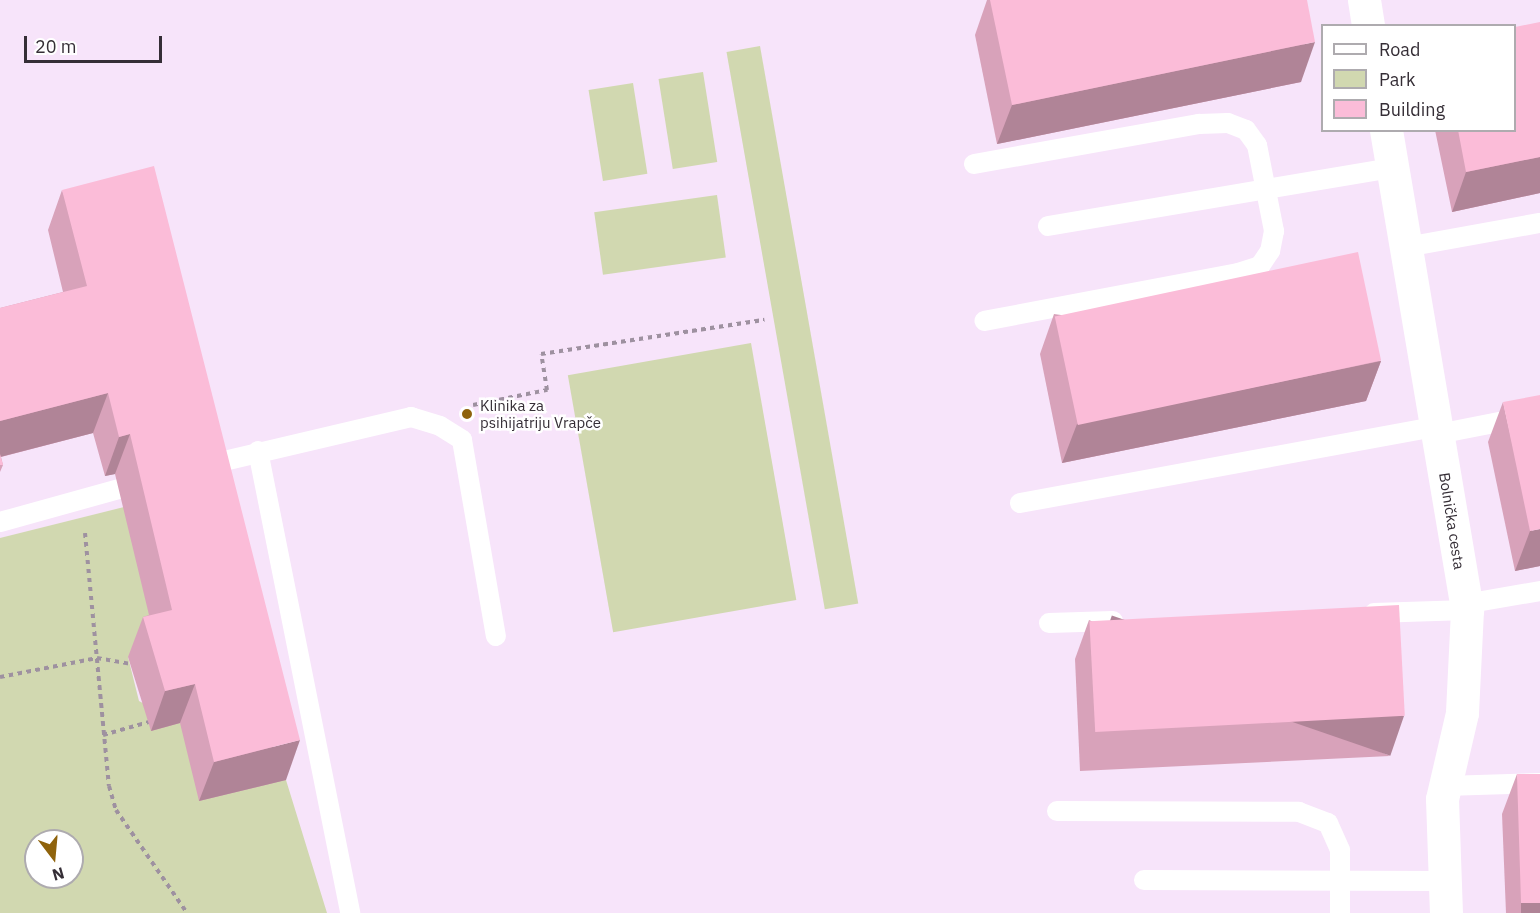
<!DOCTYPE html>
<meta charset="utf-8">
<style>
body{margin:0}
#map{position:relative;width:1540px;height:913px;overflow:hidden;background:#f7e4fa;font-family:"IBM Plex Sans",sans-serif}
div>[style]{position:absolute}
.green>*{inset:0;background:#d1d8b0;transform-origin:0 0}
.path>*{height:4px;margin-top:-2px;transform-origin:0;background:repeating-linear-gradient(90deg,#9e91a0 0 4.5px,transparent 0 9px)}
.lane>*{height:20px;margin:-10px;padding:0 10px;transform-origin:10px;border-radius:10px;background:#fff}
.street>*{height:33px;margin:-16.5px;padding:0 16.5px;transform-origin:16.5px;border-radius:16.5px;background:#fff}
.wall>*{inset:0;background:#d8a2ba}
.shaded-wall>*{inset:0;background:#b08497;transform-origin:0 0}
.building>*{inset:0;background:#fbbcd8;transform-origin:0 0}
.dots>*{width:16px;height:16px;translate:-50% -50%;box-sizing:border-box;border:3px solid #fff;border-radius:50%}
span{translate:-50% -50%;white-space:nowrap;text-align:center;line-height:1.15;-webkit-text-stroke:5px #fff;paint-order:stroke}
.poi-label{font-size:15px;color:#352e36}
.left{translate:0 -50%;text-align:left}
.street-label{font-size:15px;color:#352e36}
.legend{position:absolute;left:1321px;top:24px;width:195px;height:108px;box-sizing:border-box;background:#fff;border:2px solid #aeabaf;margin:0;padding:8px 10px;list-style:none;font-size:18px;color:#352e36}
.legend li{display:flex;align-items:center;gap:12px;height:30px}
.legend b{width:30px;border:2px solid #aeabaf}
.north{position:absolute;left:24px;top:829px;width:60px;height:60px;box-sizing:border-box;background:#fff;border:2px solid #aeabaf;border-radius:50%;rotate:164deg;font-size:16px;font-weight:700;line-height:24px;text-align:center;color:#352e36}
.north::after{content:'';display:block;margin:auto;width:21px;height:27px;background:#8f630c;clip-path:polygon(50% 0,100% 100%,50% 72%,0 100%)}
.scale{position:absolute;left:24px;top:36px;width:138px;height:27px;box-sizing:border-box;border:3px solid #352e36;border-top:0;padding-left:8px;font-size:18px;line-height:21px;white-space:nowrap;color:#352e36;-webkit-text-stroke:4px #fff;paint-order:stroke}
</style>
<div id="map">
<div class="green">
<div style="left:760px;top:46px;width:566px;height:34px;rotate:80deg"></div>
<div style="left:703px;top:72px;width:91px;height:45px;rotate:81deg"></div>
<div style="left:633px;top:83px;width:92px;height:45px;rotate:81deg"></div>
<div style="left:717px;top:195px;width:63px;height:124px;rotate:82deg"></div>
<div style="left:751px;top:343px;width:261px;height:186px;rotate:80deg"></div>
<div style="clip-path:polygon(evenodd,124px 507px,158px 650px,128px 657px,139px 701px,286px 780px,327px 913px,0 913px,0 538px,124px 507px,36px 841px,72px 841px,72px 877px,36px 877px,36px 841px)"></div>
</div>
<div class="path">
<div style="left:473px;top:405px;width:76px;rotate:-11.5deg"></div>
<div style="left:547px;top:390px;width:36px;rotate:-99deg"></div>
<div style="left:541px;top:354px;width:226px;rotate:-8.7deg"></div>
<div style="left:85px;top:533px;width:254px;rotate:84.6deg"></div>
<div style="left:109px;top:786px;width:25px;rotate:74deg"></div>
<div style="left:116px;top:810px;width:125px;rotate:55.4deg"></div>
<div style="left:0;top:677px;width:99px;rotate:-11.1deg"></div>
<div style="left:97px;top:658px;width:34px;rotate:10deg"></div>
<div style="left:103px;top:735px;width:48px;rotate:-15.8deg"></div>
</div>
<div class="lane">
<div style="left:974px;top:164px;width:229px;rotate:-10.1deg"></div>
<div style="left:1199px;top:124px;width:29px;rotate:-2deg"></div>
<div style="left:1228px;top:123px;width:19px;rotate:21deg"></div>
<div style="left:1246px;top:130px;width:19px;rotate:54deg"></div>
<div style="left:1257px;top:145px;width:88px;rotate:78.8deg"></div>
<div style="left:1274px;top:231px;width:20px;rotate:101deg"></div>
<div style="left:1270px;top:251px;width:18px;rotate:124deg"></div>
<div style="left:1260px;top:266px;width:23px;rotate:162deg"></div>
<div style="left:1238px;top:273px;width:258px;rotate:169.3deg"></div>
<div style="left:1048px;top:226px;width:349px;rotate:-9.6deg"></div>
<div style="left:1406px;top:247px;width:136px;rotate:-10.2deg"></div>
<div style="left:1438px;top:434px;width:104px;rotate:-11.1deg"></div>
<div style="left:258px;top:451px;width:471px;rotate:78.7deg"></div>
<div style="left:207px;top:465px;width:210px;rotate:-13.2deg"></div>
<div style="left:411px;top:417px;width:30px;rotate:17deg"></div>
<div style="left:440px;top:426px;width:26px;rotate:32deg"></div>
<div style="left:462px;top:440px;width:199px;rotate:80.2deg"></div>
<div style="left:1020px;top:503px;width:423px;rotate:-10.4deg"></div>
<div style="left:0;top:522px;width:123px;rotate:-15.5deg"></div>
<div style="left:1465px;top:604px;width:76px;rotate:-9.8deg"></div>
<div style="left:1374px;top:613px;width:93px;rotate:-1.8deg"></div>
<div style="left:1049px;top:623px;width:64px;rotate:-1.8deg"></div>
<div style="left:1445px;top:786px;width:95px;rotate:-1.8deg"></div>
<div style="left:1057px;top:811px;width:242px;rotate:0.2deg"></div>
<div style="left:1299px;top:812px;width:31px;rotate:21deg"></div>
<div style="left:1328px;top:823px;width:30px;rotate:66deg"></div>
<div style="left:1340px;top:850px;width:63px;rotate:90deg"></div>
<div style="left:1144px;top:880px;width:301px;rotate:0.2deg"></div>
</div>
<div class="street">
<div style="left:1364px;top:0;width:26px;rotate:81deg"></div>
<div style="left:1386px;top:130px;width:487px;rotate:80.4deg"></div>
<div style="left:1467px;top:610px;width:103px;rotate:92.8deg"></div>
<div style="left:1462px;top:713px;width:88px;rotate:103.1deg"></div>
<div style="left:1442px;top:799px;width:114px;rotate:88deg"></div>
</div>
<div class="wall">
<div style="clip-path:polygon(987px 0,1307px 0,1301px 82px,997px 144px,975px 35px)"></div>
<div style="clip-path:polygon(1540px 22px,1540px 193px,1452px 212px,1435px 130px,1515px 130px)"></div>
<div style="clip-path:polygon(62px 190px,286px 780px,199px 801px,180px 723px,151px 731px,128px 657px,143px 617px,149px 615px,115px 474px,105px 476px,93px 433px,1px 457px,3px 465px,0 472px,0 308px,63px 292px,48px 230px)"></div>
<div style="clip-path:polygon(1054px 314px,1381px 361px,1366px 401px,1062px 463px,1040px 354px)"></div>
<div style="clip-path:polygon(1503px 402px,1540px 566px,1515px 571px,1488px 442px)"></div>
<div style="clip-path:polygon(1089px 620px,1390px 756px,1080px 771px,1075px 659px)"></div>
<div style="clip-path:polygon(1517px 774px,1540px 913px,1506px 913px,1502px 814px)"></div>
</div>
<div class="shaded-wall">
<div style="clip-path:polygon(1315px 42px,1301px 82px,997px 144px,1012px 105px)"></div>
<div style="clip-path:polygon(1540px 157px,1540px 193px,1452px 212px,1466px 172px)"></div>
<div style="clip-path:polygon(1381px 361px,1366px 401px,1062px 463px,1077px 424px)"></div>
<div style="clip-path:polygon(108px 393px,93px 433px,0 457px,0 421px)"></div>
<div style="clip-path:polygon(130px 434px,115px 474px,105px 476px,119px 437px)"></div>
<div style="clip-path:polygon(1540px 529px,1540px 566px,1515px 571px,1530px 531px)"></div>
<div style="clip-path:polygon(195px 684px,180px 723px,151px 731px,165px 691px)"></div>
<div style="left:1404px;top:716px;width:42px;height:309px;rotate:109deg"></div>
<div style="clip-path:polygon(300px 740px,286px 780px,199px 801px,214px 762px)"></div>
<div style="left:1521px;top:903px;width:19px;height:10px"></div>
</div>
<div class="building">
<div style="clip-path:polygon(990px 0,1307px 0,1315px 42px,1012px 105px)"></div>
<div style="clip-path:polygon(1540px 22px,1540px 157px,1466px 172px,1458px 130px,1515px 130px,1515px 27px)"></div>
<div style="clip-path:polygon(154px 166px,300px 740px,214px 762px,195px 684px,165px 691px,143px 617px,172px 610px,130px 434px,119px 437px,108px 393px,0 421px,0 308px,87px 286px,62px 190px)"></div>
<div style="left:1358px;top:252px;width:111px;height:310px;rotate:78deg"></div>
<div style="clip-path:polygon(1540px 395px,1540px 529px,1530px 531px,1503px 402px)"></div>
<div style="clip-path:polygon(0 454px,3px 465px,0 465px)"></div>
<div style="left:1399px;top:605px;width:111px;height:310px;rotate:87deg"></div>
<div style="clip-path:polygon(1517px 774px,1540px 774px,1540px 903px,1521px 903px)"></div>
</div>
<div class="dots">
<div style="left:467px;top:414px;background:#8f630c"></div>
</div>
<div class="poi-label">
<span class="left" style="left:480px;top:414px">Klinika za<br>psihijatriju Vrapče</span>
</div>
<div class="street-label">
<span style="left:1452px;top:521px;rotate:81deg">Bolnička cesta</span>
</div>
<ul class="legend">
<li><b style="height:8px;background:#fff"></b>Road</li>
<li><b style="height:16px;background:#d1d8b0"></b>Park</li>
<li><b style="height:16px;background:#fbbcd8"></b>Building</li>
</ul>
<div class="north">N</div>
<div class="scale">20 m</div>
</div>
